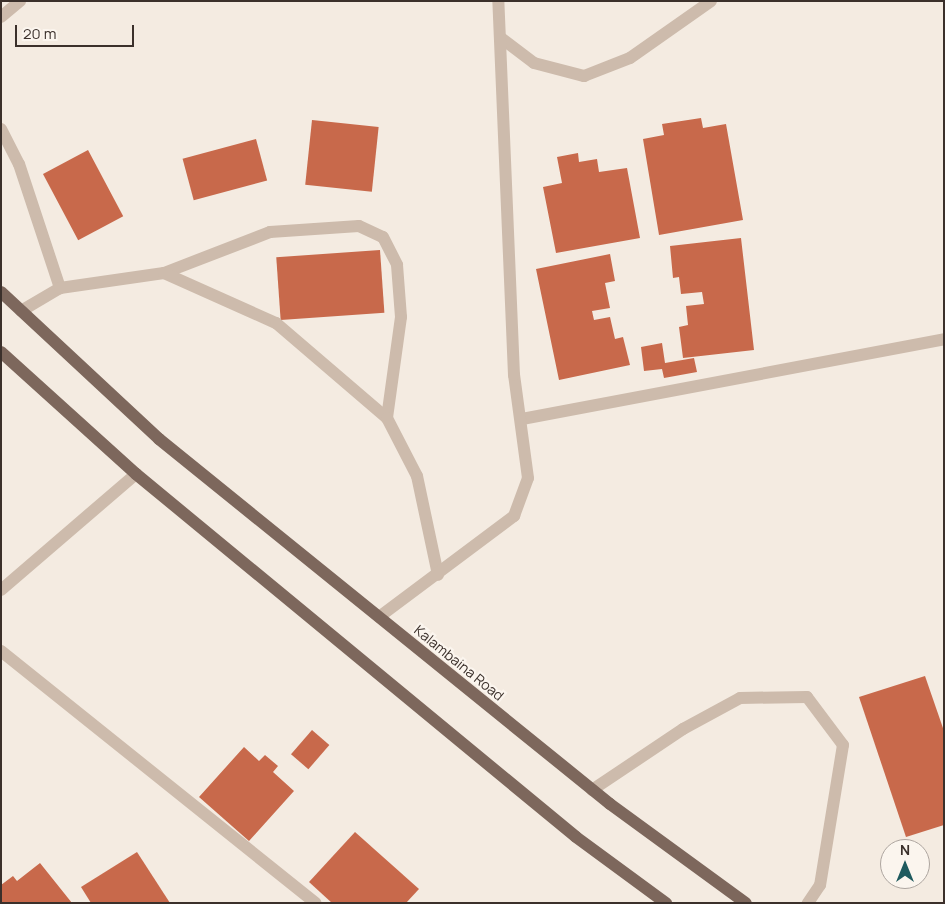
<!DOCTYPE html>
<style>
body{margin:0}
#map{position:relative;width:945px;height:904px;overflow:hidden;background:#f4ebe1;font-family:Manrope,sans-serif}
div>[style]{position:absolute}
.building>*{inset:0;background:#c8694b;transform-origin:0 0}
.minor>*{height:12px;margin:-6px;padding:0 6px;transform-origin:6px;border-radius:6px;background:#cdbbac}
.major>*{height:12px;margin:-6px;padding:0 6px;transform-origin:6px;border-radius:6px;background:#7d675c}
span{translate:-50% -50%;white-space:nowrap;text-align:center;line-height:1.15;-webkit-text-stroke:4.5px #fbf5ee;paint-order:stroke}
.street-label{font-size:14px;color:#3b302b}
.frame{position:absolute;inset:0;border:2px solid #3b302b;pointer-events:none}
.north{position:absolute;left:880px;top:839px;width:50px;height:50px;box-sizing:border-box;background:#fbf5ee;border:1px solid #aea6a0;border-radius:50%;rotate:0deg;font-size:14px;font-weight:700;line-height:20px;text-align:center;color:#3b302b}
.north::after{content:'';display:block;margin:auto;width:18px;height:22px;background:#1f5a5e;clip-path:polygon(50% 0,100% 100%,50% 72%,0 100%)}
.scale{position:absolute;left:15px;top:25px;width:119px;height:22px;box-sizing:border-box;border:2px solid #3b302b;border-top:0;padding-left:6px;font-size:15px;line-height:18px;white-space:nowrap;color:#3b302b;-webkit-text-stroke:4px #fbf5ee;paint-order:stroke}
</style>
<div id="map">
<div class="building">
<div style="clip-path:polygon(701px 118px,703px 128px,726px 124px,743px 220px,659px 235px,643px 139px,664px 135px,662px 124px)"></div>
<div style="left:312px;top:120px;width:67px;height:65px;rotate:6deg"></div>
<div style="left:256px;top:139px;width:43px;height:76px;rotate:75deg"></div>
<div style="left:88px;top:150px;width:75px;height:51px;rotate:62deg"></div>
<div style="clip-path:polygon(578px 153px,579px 162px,597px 159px,599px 172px,627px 168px,640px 238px,556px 253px,543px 187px,562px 183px,557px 157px)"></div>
<div style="clip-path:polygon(741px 238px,754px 350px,683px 358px,679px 327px,688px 325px,686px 306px,704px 304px,702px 292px,681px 294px,679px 277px,673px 278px,670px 246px)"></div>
<div style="left:380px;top:250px;width:63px;height:104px;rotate:86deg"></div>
<div style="clip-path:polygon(610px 254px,615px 281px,605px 283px,610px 308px,592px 311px,594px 320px,610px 317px,615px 339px,623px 337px,630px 365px,559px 380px,536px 269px)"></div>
<div style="clip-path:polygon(662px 343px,665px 363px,694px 358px,697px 372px,664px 378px,662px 369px,644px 371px,641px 347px)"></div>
<div style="clip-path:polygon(925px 676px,944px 731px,944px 825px,906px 837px,859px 697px)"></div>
<div style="left:312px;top:730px;width:23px;height:32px;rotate:41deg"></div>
<div style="clip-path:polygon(244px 747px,259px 761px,265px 755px,278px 766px,273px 772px,294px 791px,249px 841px,199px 797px)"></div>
<div style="clip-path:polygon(355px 832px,419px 889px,406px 903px,332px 903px,309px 882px)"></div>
<div style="clip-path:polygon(137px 852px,170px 903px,91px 903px,81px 887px)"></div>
<div style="clip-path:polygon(40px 863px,72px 903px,1px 903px,1px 885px,13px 876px,17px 881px)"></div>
</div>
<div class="minor">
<div style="left:1px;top:17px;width:25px;rotate:-40deg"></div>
<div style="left:501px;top:38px;width:41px;rotate:37.1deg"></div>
<div style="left:534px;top:63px;width:52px;rotate:14.6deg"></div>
<div style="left:584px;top:76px;width:49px;rotate:-21.4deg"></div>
<div style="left:630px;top:58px;width:99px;rotate:-35.1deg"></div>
<div style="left:1px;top:129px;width:39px;rotate:63deg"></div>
<div style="left:19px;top:164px;width:131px;rotate:71.7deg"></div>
<div style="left:164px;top:273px;width:114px;rotate:-21.1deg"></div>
<div style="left:270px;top:232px;width:89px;rotate:-3.9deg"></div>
<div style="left:359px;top:226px;width:26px;rotate:25deg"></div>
<div style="left:383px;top:237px;width:31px;rotate:63deg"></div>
<div style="left:397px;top:265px;width:52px;rotate:85.6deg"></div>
<div style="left:401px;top:317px;width:102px;rotate:97.9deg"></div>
<div style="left:21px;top:311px;width:45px;rotate:-30.5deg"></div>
<div style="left:60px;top:288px;width:105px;rotate:-8.2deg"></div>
<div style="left:164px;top:273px;width:123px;rotate:24.1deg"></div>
<div style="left:276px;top:323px;width:146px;rotate:40.6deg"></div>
<div style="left:387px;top:418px;width:65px;rotate:62.7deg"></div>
<div style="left:417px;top:476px;width:101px;rotate:78deg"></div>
<div style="left:522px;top:419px;width:430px;rotate:-10.7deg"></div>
<div style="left:1px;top:590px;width:178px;rotate:-40.7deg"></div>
<div style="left:379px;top:617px;width:169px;rotate:-36.8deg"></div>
<div style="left:514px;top:516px;width:40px;rotate:-69.8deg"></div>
<div style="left:528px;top:478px;width:104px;rotate:-97.7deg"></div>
<div style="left:514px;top:375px;width:374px;rotate:-92.4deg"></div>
<div style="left:1px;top:651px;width:403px;rotate:38.7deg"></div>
<div style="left:592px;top:790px;width:110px;rotate:-33.8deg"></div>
<div style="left:683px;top:729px;width:65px;rotate:-28.5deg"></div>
<div style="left:740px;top:698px;width:67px;rotate:-0.9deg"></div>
<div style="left:807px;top:697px;width:60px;rotate:53.1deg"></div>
<div style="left:843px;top:745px;width:142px;rotate:99.3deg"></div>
<div style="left:820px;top:885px;width:22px;rotate:124deg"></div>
</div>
<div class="major">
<div style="left:1px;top:292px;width:216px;rotate:42.9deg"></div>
<div style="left:159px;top:439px;width:580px;rotate:38.98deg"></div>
<div style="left:610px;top:804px;width:168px;rotate:36.1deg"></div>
<div style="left:1px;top:352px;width:182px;rotate:42.1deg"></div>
<div style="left:136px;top:474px;width:570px;rotate:39.52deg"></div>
<div style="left:576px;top:837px;width:112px;rotate:36.3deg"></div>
</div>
<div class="street-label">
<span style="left:459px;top:663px;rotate:39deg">Kalambaina Road</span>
</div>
<div class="frame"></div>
<div class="north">N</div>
<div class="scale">20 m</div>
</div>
